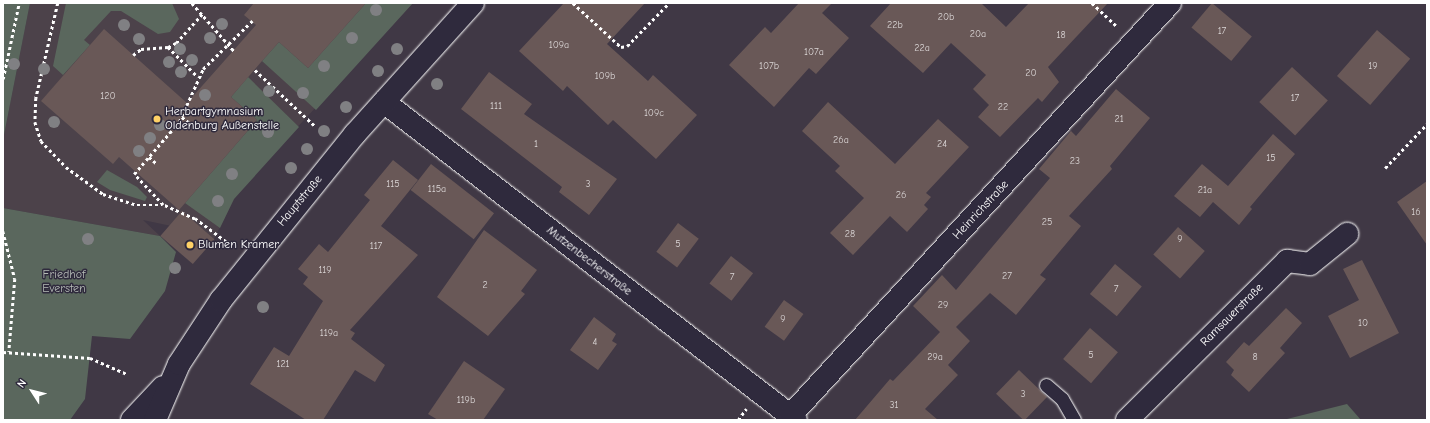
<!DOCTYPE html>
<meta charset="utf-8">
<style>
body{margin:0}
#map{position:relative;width:1430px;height:423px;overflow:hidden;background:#403845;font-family:"Comic Neue",sans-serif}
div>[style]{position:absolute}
.built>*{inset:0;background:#4c424a}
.green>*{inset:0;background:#5a675d}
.building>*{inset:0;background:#695857;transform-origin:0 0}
.path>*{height:2.5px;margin-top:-1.25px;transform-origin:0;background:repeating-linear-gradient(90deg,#fff 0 3px,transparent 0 6px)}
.roads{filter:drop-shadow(0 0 1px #fff) drop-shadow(0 0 1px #fff)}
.lane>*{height:13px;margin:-6.5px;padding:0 6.5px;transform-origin:6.5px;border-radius:6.5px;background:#2f2a3d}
.street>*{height:22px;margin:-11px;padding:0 11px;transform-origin:11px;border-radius:11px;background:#2f2a3d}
.secondary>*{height:22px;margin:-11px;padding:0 11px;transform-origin:11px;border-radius:11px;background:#2f2a3d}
.trees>*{width:12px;height:12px;margin:-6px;border-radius:50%;background:#808083}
.dots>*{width:11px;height:11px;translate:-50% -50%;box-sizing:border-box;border:2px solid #2f2a3d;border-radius:50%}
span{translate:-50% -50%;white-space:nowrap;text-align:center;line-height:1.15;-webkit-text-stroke:3px #2f2a3d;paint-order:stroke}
.number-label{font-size:10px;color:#dad5d5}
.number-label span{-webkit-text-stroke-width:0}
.poi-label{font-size:12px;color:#fff}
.left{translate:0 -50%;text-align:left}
.street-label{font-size:12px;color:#fff}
.park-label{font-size:12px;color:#b5bbb6}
.frame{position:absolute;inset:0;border:4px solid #fff;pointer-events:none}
.north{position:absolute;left:12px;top:371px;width:40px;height:40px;-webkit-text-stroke:3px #2f2a3d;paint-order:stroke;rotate:306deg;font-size:11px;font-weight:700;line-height:16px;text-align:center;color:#fff}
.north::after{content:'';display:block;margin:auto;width:14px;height:18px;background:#fff;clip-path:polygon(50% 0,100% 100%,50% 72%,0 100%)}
</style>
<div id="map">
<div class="built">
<div style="clip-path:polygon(30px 3px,413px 3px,252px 176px,234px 199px,214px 239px,199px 226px,195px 231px,143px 220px,160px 236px,3px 208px,3px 140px)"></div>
</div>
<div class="green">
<div style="clip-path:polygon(3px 3px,30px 3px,3px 140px)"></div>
<div style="clip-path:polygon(66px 3px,172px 3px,179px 19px,170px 32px,158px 34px,121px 11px,111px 11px,84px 40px,90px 45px,63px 75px,53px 66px)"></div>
<div style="clip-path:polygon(366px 3px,413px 3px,316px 110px,262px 61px,279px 42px,308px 68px)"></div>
<div style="clip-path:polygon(248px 77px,299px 127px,234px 199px,220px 228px,185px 203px,257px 120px,231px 97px)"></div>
<div style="clip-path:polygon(107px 170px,137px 187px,147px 197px,145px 201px,110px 190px,97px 182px)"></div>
<div style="clip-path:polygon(3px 208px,160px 236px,176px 252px,165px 291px,130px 339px,92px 336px,85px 399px,70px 420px,3px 420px)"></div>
<div style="clip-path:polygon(1347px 404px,1361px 420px,1283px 420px)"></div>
</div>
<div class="building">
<div style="clip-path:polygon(254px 3px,366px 3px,308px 68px,279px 42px,262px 61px,231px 97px,257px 120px,179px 210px,119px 157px,113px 164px,41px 101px,104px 29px,187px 103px,256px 25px,244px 15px)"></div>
<div style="clip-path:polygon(564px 3px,645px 3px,607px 44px,648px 81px,653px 75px,697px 115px,656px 159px,613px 120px,608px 125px,567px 86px,563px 91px,519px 51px)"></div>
<div style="clip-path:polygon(799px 3px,832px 3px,822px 13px,849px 38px,816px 74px,809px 68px,774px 107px,729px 65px,765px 27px,771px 33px)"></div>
<div style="clip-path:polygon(891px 3px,981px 3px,1006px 27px,1029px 3px,1108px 3px,1048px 67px,1059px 82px,1042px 102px,1038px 98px,1000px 137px,978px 117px,989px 105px,973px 89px,986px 75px,951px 43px,923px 73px,870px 26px)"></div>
<div style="left:1212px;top:3px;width:52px;height:32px;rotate:40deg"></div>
<div style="left:1377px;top:30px;width:44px;height:61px;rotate:41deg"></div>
<div style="left:1292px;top:67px;width:49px;height:48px;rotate:43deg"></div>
<div style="clip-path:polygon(489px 72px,532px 104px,524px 114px,617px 179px,589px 215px,559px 192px,562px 187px,461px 109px)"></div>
<div style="clip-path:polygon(1116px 89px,1150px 118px,1110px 166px,1112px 169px,1069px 216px,1081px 226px,1040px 275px,1046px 279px,1016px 315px,990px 293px,956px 327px,970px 341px,948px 365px,958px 375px,925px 409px,938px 420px,855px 420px,890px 379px,893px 381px,940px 332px,913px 306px,942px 275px,956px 290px,1050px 178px,1039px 169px,1071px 131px,1076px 136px)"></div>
<div style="clip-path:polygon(828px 102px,895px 164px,938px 119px,969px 147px,926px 193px,931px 197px,924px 205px,928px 209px,907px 232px,890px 216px,853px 255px,830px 233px,864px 198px,835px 171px,840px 166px,802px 131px)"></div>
<div style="clip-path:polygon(1273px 134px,1295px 154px,1250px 207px,1252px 209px,1239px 225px,1213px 202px,1200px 217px,1174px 196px,1202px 164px,1228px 186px)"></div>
<div style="clip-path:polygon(393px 160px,418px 180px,381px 226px,418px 255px,350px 330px,355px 333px,351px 339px,385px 365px,375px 382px,355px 370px,323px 420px,306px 420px,250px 384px,274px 347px,289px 356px,323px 301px,303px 284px,308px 277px,298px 269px,319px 244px,328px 252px,370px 200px,364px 195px)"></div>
<div style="left:431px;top:164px;width:80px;height:33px;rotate:38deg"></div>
<div style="clip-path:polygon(1427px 181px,1427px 245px,1397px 202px)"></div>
<div style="left:182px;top:211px;width:43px;height:33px;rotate:41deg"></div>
<div style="left:678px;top:223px;width:26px;height:36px;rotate:37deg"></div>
<div style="left:1178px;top:227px;width:36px;height:37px;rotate:42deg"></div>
<div style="clip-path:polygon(484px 230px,537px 270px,521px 291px,525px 294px,488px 336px,437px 297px)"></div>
<div style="left:731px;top:256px;width:28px;height:35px;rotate:38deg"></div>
<div style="clip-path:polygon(1362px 260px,1399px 333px,1350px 358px,1328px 316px,1359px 300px,1343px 269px)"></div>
<div style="left:1115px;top:264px;width:35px;height:39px;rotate:40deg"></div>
<div style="left:784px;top:300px;width:24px;height:33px;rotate:36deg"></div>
<div style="clip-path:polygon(1286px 308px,1302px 323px,1280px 348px,1285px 353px,1249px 392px,1231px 375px,1234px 370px,1226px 362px,1244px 342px,1249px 346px)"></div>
<div style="clip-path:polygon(594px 317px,616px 334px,612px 341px,617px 344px,598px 370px,570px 350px)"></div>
<div style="left:1090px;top:328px;width:37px;height:41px;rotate:41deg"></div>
<div style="clip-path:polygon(464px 361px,505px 389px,483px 420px,438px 420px,428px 414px)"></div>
<div style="left:1019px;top:370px;width:39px;height:33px;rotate:44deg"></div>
</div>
<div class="path">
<div style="left:58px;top:3px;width:98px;rotate:103deg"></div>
<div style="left:36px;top:98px;width:24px;rotate:92deg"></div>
<div style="left:35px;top:122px;width:20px;rotate:72deg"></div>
<div style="left:41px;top:141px;width:36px;rotate:46deg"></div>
<div style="left:66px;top:167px;width:46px;rotate:36.1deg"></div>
<div style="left:103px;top:194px;width:36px;rotate:18deg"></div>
<div style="left:137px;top:205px;width:25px"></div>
<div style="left:192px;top:3px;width:64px;rotate:48.8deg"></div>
<div style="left:573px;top:3px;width:65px;rotate:42.5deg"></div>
<div style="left:621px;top:47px;width:6px;rotate:-9deg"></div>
<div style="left:627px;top:46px;width:60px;rotate:-45.7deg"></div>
<div style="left:1092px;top:3px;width:35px;rotate:43deg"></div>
<div style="left:168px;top:47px;width:42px;rotate:45deg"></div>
<div style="left:133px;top:55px;width:10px;rotate:-37deg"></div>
<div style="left:141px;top:49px;width:27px;rotate:-4deg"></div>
<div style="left:168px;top:47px;width:9px;rotate:-27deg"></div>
<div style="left:176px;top:43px;width:39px;rotate:-48deg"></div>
<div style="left:255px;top:70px;width:82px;rotate:43deg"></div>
<div style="left:3px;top:79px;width:78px;rotate:-78.1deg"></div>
<div style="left:182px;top:117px;width:11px;rotate:38deg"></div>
<div style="left:149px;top:157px;width:11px;rotate:41deg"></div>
<div style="left:1385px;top:168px;width:61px;rotate:-46.3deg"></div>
<div style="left:3px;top:231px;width:49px;rotate:76deg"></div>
<div style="left:15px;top:279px;width:73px;rotate:94.7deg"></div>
<div style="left:226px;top:242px;width:39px;rotate:-143deg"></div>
<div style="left:195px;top:219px;width:35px;rotate:-156deg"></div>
<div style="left:163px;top:205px;width:42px;rotate:-133.1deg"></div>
<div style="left:134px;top:174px;width:69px;rotate:-49.1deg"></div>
<div style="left:179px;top:122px;width:58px;rotate:-65.6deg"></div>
<div style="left:203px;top:69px;width:69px;rotate:-44.4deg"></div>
<div style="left:3px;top:352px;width:87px;rotate:3.9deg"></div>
<div style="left:90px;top:358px;width:40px;rotate:23.4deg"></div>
<div style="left:738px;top:420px;width:14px;rotate:-54deg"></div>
</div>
<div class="roads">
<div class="lane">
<div style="left:1046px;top:385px;width:21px;rotate:41deg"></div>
<div style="left:1062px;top:399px;width:24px;rotate:60deg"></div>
</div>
<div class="street">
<div style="left:384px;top:102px;width:520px;rotate:37.66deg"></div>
<div style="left:790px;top:416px;width:561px;rotate:-47.38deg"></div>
<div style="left:1127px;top:420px;width:226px;rotate:-44.8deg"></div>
<div style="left:1287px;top:261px;width:23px;rotate:7deg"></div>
<div style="left:1310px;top:264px;width:48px;rotate:-39deg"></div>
</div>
<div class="secondary">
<div style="left:132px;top:420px;width:45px;rotate:-46.8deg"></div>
<div style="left:155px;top:420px;width:61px;rotate:-66.8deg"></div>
<div style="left:179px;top:364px;width:77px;rotate:-56.7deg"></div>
<div style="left:221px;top:300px;width:213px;rotate:-51.1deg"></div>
<div style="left:355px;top:134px;width:176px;rotate:-48deg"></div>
</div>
</div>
<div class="trees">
<div style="left:376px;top:10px"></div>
<div style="left:222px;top:24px"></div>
<div style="left:124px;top:25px"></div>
<div style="left:210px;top:38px"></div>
<div style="left:352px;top:38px"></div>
<div style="left:139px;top:39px"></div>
<div style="left:180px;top:49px"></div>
<div style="left:397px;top:49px"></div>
<div style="left:192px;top:60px"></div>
<div style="left:169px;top:62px"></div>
<div style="left:14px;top:64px"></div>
<div style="left:324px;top:66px"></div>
<div style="left:44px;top:69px"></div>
<div style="left:378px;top:71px"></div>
<div style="left:181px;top:72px"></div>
<div style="left:437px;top:84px"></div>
<div style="left:269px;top:91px"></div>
<div style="left:303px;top:93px"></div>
<div style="left:205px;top:95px"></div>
<div style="left:346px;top:107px"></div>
<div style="left:54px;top:122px"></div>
<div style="left:160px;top:125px"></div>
<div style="left:324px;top:131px"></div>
<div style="left:268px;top:132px"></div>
<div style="left:150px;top:138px"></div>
<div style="left:307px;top:149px"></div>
<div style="left:139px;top:151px"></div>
<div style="left:291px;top:168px"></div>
<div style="left:232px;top:174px"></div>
<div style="left:218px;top:201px"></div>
<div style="left:88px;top:239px"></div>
<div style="left:175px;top:268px"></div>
<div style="left:263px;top:307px"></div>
</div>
<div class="dots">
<div style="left:157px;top:119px;background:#ffd166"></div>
<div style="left:190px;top:245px;background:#ffd166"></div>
</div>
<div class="number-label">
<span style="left:946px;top:18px">20b</span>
<span style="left:895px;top:26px">22b</span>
<span style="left:1222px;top:32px">17</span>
<span style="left:978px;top:35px">20a</span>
<span style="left:1061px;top:36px">18</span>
<span style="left:559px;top:46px">109a</span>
<span style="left:922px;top:49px">22a</span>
<span style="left:814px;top:53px">107a</span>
<span style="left:769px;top:67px">107b</span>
<span style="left:1373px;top:67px">19</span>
<span style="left:1031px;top:74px">20</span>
<span style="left:605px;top:77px">109b</span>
<span style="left:108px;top:97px">120</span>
<span style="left:1295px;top:99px">17</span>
<span style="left:496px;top:107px">111</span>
<span style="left:1003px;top:108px">22</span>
<span style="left:654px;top:114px">109c</span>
<span style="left:1119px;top:120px">21</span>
<span style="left:841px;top:141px">26a</span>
<span style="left:536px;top:145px">1</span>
<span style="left:942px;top:145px">24</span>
<span style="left:1271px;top:159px">15</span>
<span style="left:1075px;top:162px">23</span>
<span style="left:393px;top:185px">115</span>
<span style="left:588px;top:185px">3</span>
<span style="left:437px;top:190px">115a</span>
<span style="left:1205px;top:191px">21a</span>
<span style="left:901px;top:196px">26</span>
<span style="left:1416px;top:213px">16</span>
<span style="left:1047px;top:223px">25</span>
<span style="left:850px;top:235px">28</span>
<span style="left:1180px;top:240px">9</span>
<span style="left:678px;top:245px">5</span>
<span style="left:376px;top:247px">117</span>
<span style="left:325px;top:271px">119</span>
<span style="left:1007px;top:277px">27</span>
<span style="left:732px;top:278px">7</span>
<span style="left:485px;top:286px">2</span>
<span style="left:1116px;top:290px">7</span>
<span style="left:943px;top:306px">29</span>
<span style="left:783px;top:320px">9</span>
<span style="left:1363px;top:324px">10</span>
<span style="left:329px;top:334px">119a</span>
<span style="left:595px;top:343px">4</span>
<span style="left:1091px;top:356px">5</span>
<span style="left:935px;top:358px">29a</span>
<span style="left:1255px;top:358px">8</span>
<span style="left:283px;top:365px">121</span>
<span style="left:1023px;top:395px">3</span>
<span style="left:466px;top:401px">119b</span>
<span style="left:894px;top:406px">31</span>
</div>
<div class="poi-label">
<span class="left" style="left:165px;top:119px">Herbartgymnasium<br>Oldenburg Außenstelle</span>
<span class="left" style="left:198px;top:245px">Blumen Kramer</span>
</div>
<div class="street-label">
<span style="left:300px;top:201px;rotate:-50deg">Hauptstraße</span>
<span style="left:981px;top:210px;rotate:-47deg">Heinrichstraße</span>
<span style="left:589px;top:261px;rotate:38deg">Mutzenbecherstraße</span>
<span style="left:1232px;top:315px;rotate:-45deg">Ramsauerstraße</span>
</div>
<div class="park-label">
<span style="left:64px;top:282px">Friedhof<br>Eversten</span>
</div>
<div class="frame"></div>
<div class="north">N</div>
</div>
